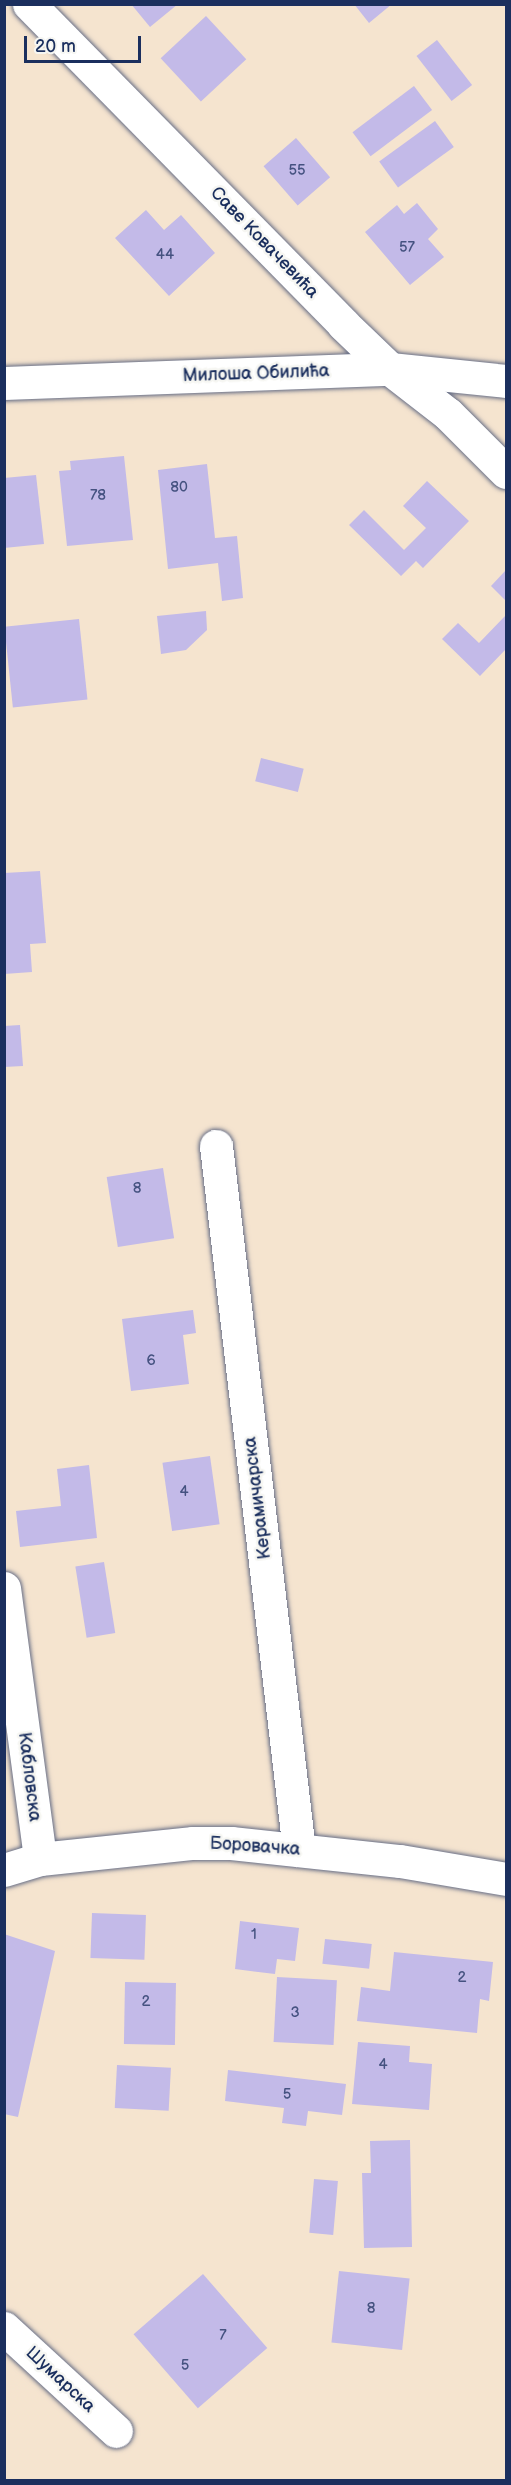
<!DOCTYPE html>
<meta charset="utf-8">
<style>
body{margin:0}
#map{position:relative;width:511px;height:2485px;overflow:hidden;background:#f5e4cf;font-family:"Balsamiq Sans",sans-serif}
div>[style]{position:absolute}
.building>*{inset:0;background:#c3bae8;transform-origin:0 0}
.roads{filter:drop-shadow(0 0 2px #676e86) drop-shadow(0 0 2px #676e86)}
.minor>*{height:33px;margin:-16.5px;padding:0 16.5px;transform-origin:16.5px;border-radius:16.5px;background:#fff}
.primary>*{height:33px;margin:-16.5px;padding:0 16.5px;transform-origin:16.5px;border-radius:16.5px;background:#fff}
span{translate:-50% -50%;white-space:nowrap;text-align:center;line-height:1.15;-webkit-text-stroke:5px #f6f6f2;paint-order:stroke}
.number-label{font-size:15px;color:#455280}
.number-label span{-webkit-text-stroke-width:0}
.street-label{font-size:18px;color:#1b2f5e}
.frame{position:absolute;inset:0;border:6px solid #1b2f5e;pointer-events:none}
.scale{position:absolute;left:24px;top:36px;width:117px;height:27px;box-sizing:border-box;border:3px solid #1b2f5e;border-top:0;padding-left:8px;font-size:18px;line-height:21px;white-space:nowrap;color:#1b2f5e;-webkit-text-stroke:4px #f6f6f2;paint-order:stroke}
</style>
<div id="map">
<div class="building">
<div style="clip-path:polygon(131px 4px,178px 4px,150px 27px)"></div>
<div style="clip-path:polygon(354px 4px,392px 4px,369px 23px)"></div>
<div style="left:206px;top:16px;width:59px;height:62px;rotate:47deg"></div>
<div style="left:437px;top:40px;width:57px;height:26px;rotate:52deg"></div>
<div style="left:414px;top:86px;width:30px;height:77px;rotate:53deg"></div>
<div style="left:435px;top:121px;width:32px;height:69px;rotate:54deg"></div>
<div style="left:296px;top:138px;width:52px;height:43px;rotate:49deg"></div>
<div style="clip-path:polygon(417px 203px,438px 229px,428px 239px,444px 257px,410px 285px,365px 232px,397px 205px,404px 214px)"></div>
<div style="clip-path:polygon(146px 210px,164px 230px,181px 215px,215px 253px,169px 296px,115px 238px)"></div>
<div style="clip-path:polygon(124px 456px,133px 540px,67px 546px,59px 471px,71px 470px,70px 461px)"></div>
<div style="clip-path:polygon(207px 464px,215px 538px,237px 536px,243px 598px,222px 601px,218px 563px,168px 569px,158px 470px)"></div>
<div style="clip-path:polygon(36px 475px,44px 544px,4px 548px,4px 478px)"></div>
<div style="clip-path:polygon(427px 481px,469px 521px,423px 568px,416px 561px,401px 576px,349px 525px,364px 510px,404px 550px,426px 528px,403px 506px)"></div>
<div style="clip-path:polygon(506px 570px,506px 601px,491px 586px)"></div>
<div style="clip-path:polygon(206px 611px,207px 630px,186px 650px,161px 654px,157px 616px)"></div>
<div style="clip-path:polygon(506px 615px,506px 649px,480px 676px,442px 639px,458px 623px,479px 643px)"></div>
<div style="left:79px;top:619px;width:81px;height:75px;rotate:84deg"></div>
<div style="left:261px;top:758px;width:44px;height:24px;rotate:14deg"></div>
<div style="clip-path:polygon(40px 871px,46px 943px,30px 944px,32px 972px,4px 974px,4px 873px)"></div>
<div style="clip-path:polygon(20px 1025px,23px 1066px,4px 1067px,4px 1026px)"></div>
<div style="left:163px;top:1168px;width:71px;height:57px;rotate:81deg"></div>
<div style="clip-path:polygon(193px 1310px,196px 1333px,183px 1335px,189px 1384px,131px 1391px,122px 1319px)"></div>
<div style="left:210px;top:1456px;width:69px;height:48px;rotate:82deg"></div>
<div style="clip-path:polygon(89px 1465px,97px 1538px,20px 1547px,16px 1511px,61px 1506px,57px 1469px)"></div>
<div style="left:104px;top:1562px;width:72px;height:29px;rotate:81deg"></div>
<div style="left:92px;top:1913px;width:54px;height:45px;rotate:2deg"></div>
<div style="clip-path:polygon(240px 1921px,299px 1928px,295px 1961px,277px 1959px,275px 1974px,235px 1969px)"></div>
<div style="clip-path:polygon(4px 1934px,55px 1951px,18px 2117px,4px 2114px)"></div>
<div style="left:325px;top:1939px;width:47px;height:25px;rotate:6deg"></div>
<div style="clip-path:polygon(394px 1952px,493px 1962px,489px 2001px,480px 1999px,477px 2033px,357px 2021px,361px 1987px,390px 1991px)"></div>
<div style="left:277px;top:1977px;width:60px;height:65px;rotate:3deg"></div>
<div style="left:125px;top:1982px;width:51px;height:62px;rotate:1deg"></div>
<div style="clip-path:polygon(358px 2042px,410px 2046px,409px 2062px,432px 2064px,429px 2110px,352px 2104px)"></div>
<div style="left:117px;top:2065px;width:54px;height:43px;rotate:3deg"></div>
<div style="clip-path:polygon(228px 2070px,346px 2084px,342px 2115px,308px 2111px,306px 2126px,282px 2123px,284px 2108px,225px 2101px)"></div>
<div style="clip-path:polygon(410px 2140px,412px 2247px,364px 2248px,362px 2173px,371px 2173px,370px 2141px)"></div>
<div style="left:314px;top:2179px;width:24px;height:54px;rotate:5deg"></div>
<div style="left:339px;top:2271px;width:71px;height:72px;rotate:6deg"></div>
<div style="left:203px;top:2274px;width:98px;height:92px;rotate:49deg"></div>
</div>
<div class="roads">
<div class="minor">
<div style="left:29px;top:4px;width:448px;rotate:45.5deg"></div>
<div style="left:343px;top:324px;width:65px;rotate:43.8deg"></div>
<div style="left:390px;top:369px;width:73px;rotate:37.8deg"></div>
<div style="left:448px;top:414px;width:82px;rotate:45deg"></div>
<div style="left:216px;top:1146px;width:709px;rotate:83.28deg"></div>
<div style="left:4px;top:1588px;width:273px;rotate:82.4deg"></div>
<div style="left:4px;top:1870px;width:38px;rotate:-17deg"></div>
<div style="left:40px;top:1859px;width:154px;rotate:-6deg"></div>
<div style="left:193px;top:1843px;width:38px"></div>
<div style="left:231px;top:1843px;width:170px;rotate:6.1deg"></div>
<div style="left:400px;top:1861px;width:108px;rotate:9.6deg"></div>
<div style="left:4px;top:2328px;width:152px;rotate:42.6deg"></div>
</div>
<div class="primary">
<div style="left:4px;top:383px;width:386px;rotate:-2.1deg"></div>
<div style="left:390px;top:369px;width:117px;rotate:5.9deg"></div>
</div>
</div>
<div class="number-label">
<span style="left:297px;top:171px">55</span>
<span style="left:407px;top:248px">57</span>
<span style="left:165px;top:255px">44</span>
<span style="left:179px;top:488px">80</span>
<span style="left:98px;top:496px">78</span>
<span style="left:137px;top:1189px">8</span>
<span style="left:151px;top:1361px">6</span>
<span style="left:184px;top:1492px">4</span>
<span style="left:254px;top:1935px">1</span>
<span style="left:462px;top:1978px">2</span>
<span style="left:146px;top:2002px">2</span>
<span style="left:295px;top:2013px">3</span>
<span style="left:383px;top:2065px">4</span>
<span style="left:287px;top:2095px">5</span>
<span style="left:371px;top:2309px">8</span>
<span style="left:223px;top:2336px">7</span>
<span style="left:185px;top:2366px">5</span>
</div>
<div class="street-label">
<span style="left:264px;top:243px;rotate:46deg">Саве Ковачевића</span>
<span style="left:256px;top:374px;rotate:-2deg">Милоша Обилића</span>
<span style="left:258px;top:1498px;rotate:-97deg">Керамичарска</span>
<span style="left:29px;top:1777px;rotate:83deg">Кабловска</span>
<span style="left:255px;top:1847px;rotate:4deg">Боровачка</span>
<span style="left:60px;top:2380px;rotate:43deg">Шумарска</span>
</div>
<div class="frame"></div>
<div class="scale">20 m</div>
</div>
